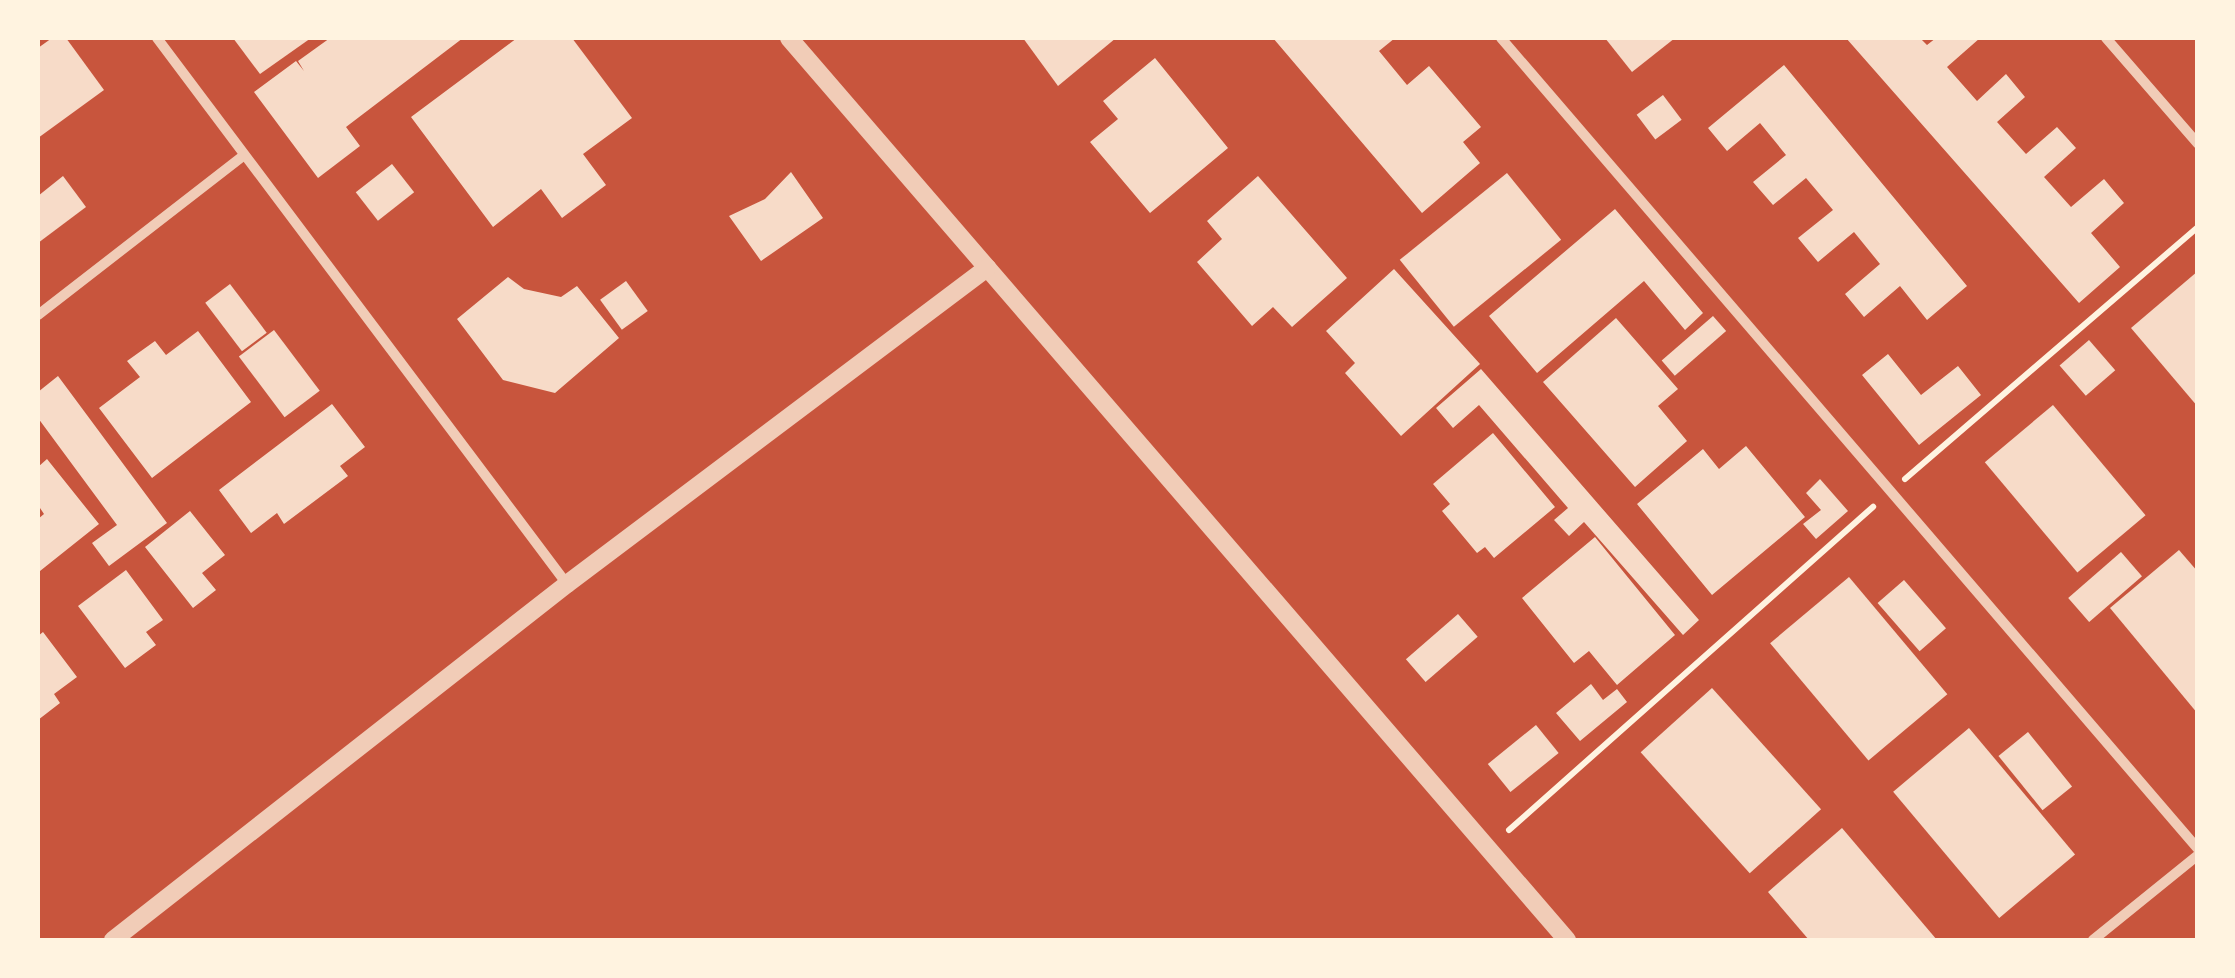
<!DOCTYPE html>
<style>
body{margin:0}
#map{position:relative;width:2235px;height:978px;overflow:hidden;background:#c8553d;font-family:Ubuntu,sans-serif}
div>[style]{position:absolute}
.building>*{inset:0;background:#f7dbc8;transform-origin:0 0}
.path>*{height:6px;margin:-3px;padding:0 3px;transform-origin:3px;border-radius:3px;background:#fff3e0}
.minor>*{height:10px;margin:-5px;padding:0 5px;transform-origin:5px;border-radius:5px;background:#f1ccb7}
.tertiary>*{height:18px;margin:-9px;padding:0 9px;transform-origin:9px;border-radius:9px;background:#f1ccb7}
span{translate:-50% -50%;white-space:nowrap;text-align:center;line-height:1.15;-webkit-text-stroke:8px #fff3e0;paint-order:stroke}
.frame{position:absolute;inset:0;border:40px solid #fff3e0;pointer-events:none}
</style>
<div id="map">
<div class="building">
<div style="clip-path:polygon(52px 38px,66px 38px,104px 90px,38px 138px,38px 48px)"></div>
<div style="clip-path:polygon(233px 38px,311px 38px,260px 74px)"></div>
<div style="clip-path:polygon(330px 38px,463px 38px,346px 127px,360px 146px,318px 178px,254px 92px,296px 61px,304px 71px,298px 61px)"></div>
<div style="clip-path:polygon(517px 38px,572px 38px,632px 118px,583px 154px,606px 185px,562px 218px,541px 189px,493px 227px,411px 117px)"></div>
<div style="clip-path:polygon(1023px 38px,1116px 38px,1058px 86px)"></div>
<div style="clip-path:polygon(1273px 38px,1395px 38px,1379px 51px,1407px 85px,1429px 66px,1481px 127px,1463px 142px,1480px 163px,1422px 213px)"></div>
<div style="clip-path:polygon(1605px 38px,1675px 38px,1632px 72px)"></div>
<div style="clip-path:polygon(1846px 38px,1920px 38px,1927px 45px,1936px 38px,1980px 38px,1947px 67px,1977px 101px,2006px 74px,2025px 97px,1997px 122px,2026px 154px,2057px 127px,2076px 148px,2044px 177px,2071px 207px,2104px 179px,2124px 203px,2091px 233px,2120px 267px,2079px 303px)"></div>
<div style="clip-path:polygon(1155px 58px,1228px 148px,1150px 213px,1090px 142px,1118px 119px,1103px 101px)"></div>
<div style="clip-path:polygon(1784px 65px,1967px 286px,1927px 320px,1900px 286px,1864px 317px,1845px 294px,1880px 264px,1854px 232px,1818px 262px,1798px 238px,1833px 210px,1806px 178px,1773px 205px,1753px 182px,1786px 155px,1760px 123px,1727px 151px,1708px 128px)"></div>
<div style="left:1663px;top:95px;width:31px;height:33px;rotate:53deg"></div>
<div style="left:392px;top:164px;width:36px;height:46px;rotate:52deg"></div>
<div style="clip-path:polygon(791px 172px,823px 218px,761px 261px,729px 216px,765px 199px)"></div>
<div style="left:1507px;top:173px;width:86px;height:138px;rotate:51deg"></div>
<div style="clip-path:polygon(63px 176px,86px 207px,38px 243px,38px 196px)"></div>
<div style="clip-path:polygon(1258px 176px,1347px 278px,1292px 327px,1273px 307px,1252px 326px,1197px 262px,1222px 239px,1207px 221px)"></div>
<div style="clip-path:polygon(1615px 209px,1703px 313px,1685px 330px,1644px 281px,1537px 373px,1489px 316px)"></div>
<div style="clip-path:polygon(1394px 269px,1480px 364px,1401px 436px,1345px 373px,1355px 363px,1326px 331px)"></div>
<div style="clip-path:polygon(2198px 271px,2198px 407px,2131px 328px)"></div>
<div style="clip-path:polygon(508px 277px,524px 289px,561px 297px,577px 286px,619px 338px,555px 393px,503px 380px,457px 319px)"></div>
<div style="left:626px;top:281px;width:37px;height:32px;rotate:54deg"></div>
<div style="left:230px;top:284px;width:61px;height:31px;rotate:53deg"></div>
<div style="left:1713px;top:316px;width:20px;height:68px;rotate:49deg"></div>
<div style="clip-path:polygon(1616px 318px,1678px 389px,1658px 406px,1687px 441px,1635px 487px,1543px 382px)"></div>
<div style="left:274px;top:330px;width:76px;height:44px;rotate:53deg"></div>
<div style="clip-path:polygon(198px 331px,251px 402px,152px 478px,99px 408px,140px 377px,127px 361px,155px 341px,166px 355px)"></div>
<div style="left:2089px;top:340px;width:40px;height:39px;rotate:49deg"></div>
<div style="clip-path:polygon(1888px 354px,1921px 395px,1958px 366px,1981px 395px,1919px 445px,1862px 375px)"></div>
<div style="clip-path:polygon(1481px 369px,1699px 620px,1683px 635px,1584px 522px,1569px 536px,1554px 520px,1568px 508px,1479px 405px,1453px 428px,1436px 408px)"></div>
<div style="clip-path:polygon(58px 376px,167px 523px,109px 566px,92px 543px,117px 525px,38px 418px,38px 392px)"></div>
<div style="clip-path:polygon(332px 404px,365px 447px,340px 466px,348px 476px,284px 524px,277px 513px,251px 533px,219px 490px)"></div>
<div style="left:2053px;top:405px;width:144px;height:89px;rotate:50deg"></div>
<div style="clip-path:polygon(1493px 433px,1555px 507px,1494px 558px,1485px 547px,1477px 553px,1442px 511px,1450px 504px,1433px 484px)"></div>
<div style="clip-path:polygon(1746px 446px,1805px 517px,1712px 595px,1637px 504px,1703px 449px,1719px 469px)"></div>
<div style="clip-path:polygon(47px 459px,99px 524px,40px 571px,38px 519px,44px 514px,38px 505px,38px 467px)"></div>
<div style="clip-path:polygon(1820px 479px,1848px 511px,1816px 539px,1803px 524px,1821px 510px,1806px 493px)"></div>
<div style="clip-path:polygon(190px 511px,225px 555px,202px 573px,216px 590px,193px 608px,145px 547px)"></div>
<div style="clip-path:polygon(1595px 537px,1675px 635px,1617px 685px,1589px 651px,1574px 663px,1522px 598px)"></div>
<div style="clip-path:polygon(2179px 550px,2198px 572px,2198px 714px,2110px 608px)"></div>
<div style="left:2121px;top:552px;width:32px;height:70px;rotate:49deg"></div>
<div style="clip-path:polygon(126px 570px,163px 620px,146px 632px,156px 645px,125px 668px,78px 606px)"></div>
<div style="left:1849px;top:577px;width:153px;height:103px;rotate:50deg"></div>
<div style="left:1904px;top:580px;width:64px;height:35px;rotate:49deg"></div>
<div style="left:1458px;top:614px;width:30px;height:69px;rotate:49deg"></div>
<div style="clip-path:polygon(43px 632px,77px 677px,54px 694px,60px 703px,38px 720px,38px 636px)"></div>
<div style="clip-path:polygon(1591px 684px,1603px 700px,1617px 689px,1627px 702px,1580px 741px,1556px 713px)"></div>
<div style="left:1712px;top:688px;width:163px;height:96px;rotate:48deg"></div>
<div style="left:1536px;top:725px;width:36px;height:62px;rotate:51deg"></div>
<div style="left:1969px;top:728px;width:165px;height:99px;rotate:50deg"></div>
<div style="left:2028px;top:732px;width:70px;height:38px;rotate:51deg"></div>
<div style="clip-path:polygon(1842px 828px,1937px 940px,1809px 940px,1768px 892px)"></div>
</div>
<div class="path">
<div style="left:1905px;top:479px;width:386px;rotate:-40.7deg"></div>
<div style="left:1509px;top:830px;width:487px;rotate:-41.6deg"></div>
</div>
<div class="minor">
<div style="left:157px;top:38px;width:683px;rotate:53.1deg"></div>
<div style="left:1501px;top:38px;width:1069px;rotate:49.32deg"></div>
<div style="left:2106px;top:38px;width:140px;rotate:49deg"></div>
<div style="left:38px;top:315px;width:259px;rotate:-37.8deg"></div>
<div style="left:2093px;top:940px;width:135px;rotate:-39deg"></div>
</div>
<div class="tertiary">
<div style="left:789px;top:38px;width:1191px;rotate:49.22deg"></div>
<div style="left:113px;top:940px;width:577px;rotate:-38.1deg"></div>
<div style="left:567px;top:584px;width:526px;rotate:-36.96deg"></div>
</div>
<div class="frame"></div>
</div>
